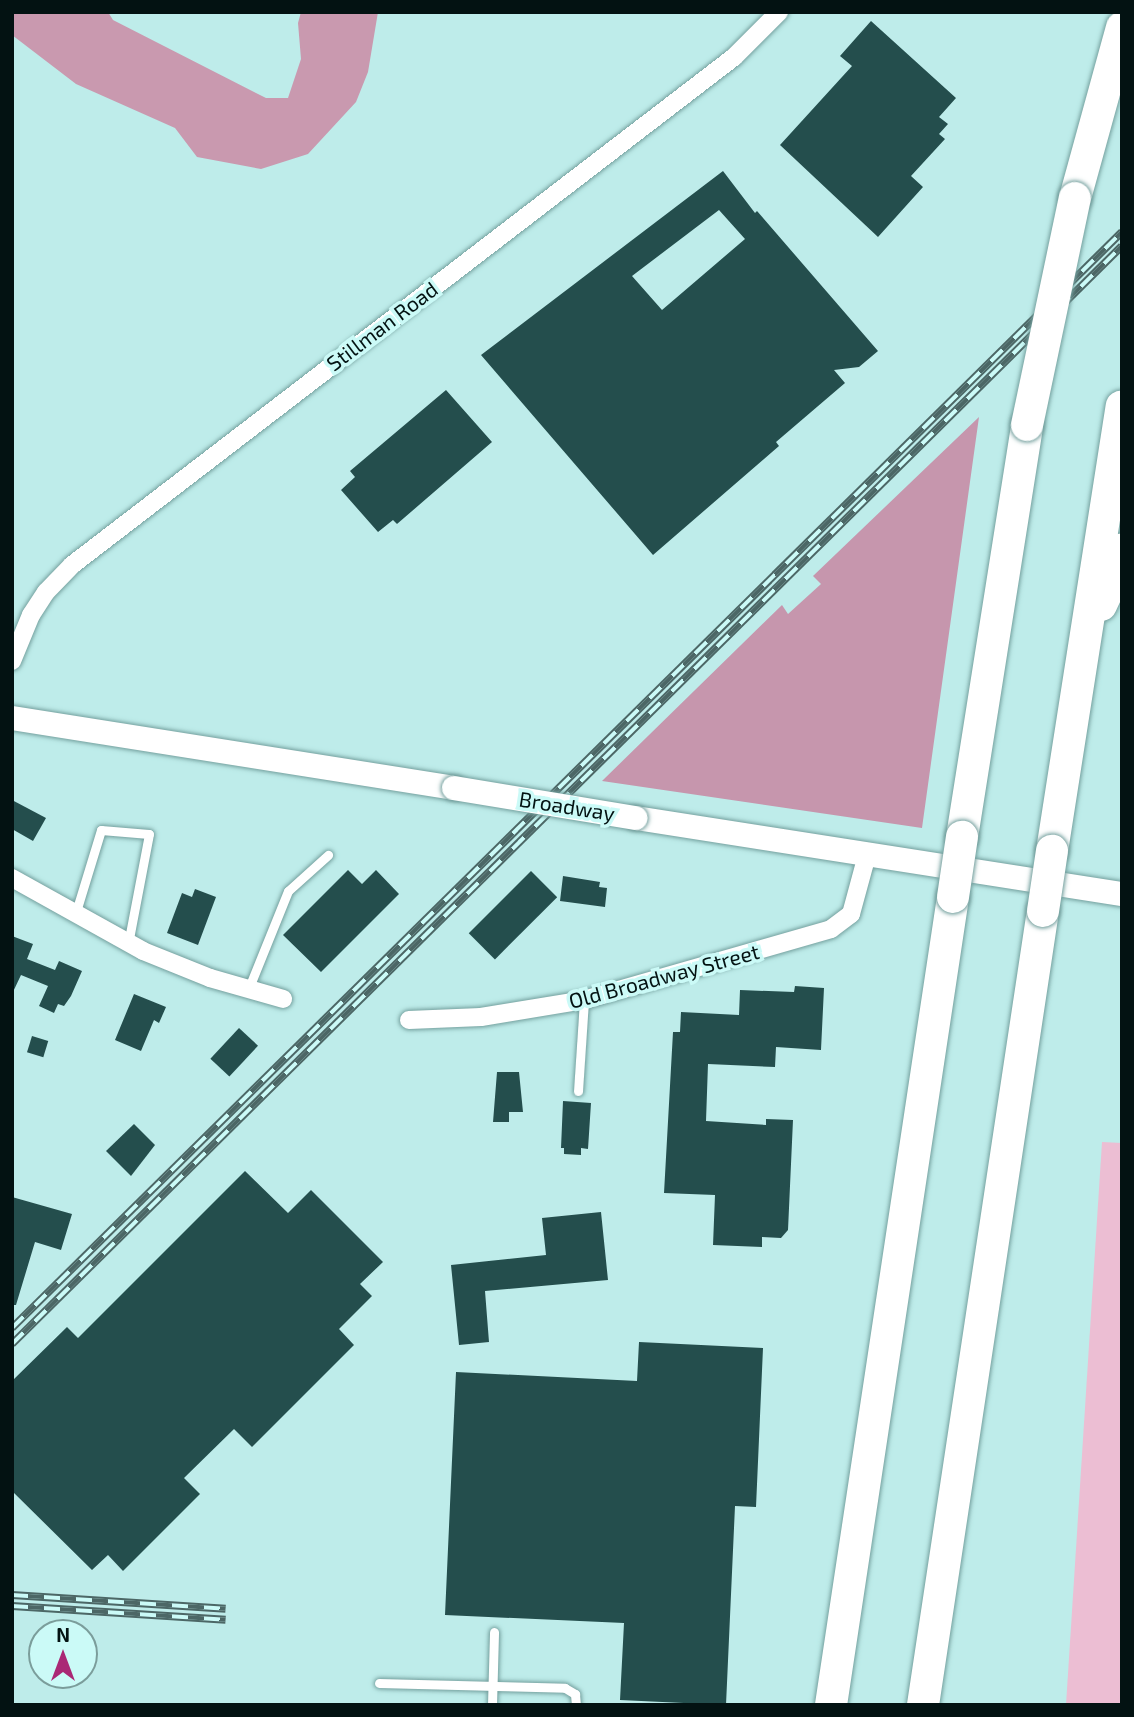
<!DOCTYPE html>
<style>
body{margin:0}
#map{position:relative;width:1134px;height:1717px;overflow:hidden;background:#beecea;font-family:"Exo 2",sans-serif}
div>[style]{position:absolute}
.green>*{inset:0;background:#ecbed3}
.forest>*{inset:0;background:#c696ad}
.water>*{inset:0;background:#c999af}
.building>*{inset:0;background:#244e4d;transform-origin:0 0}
.roads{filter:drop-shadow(0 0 2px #74a09e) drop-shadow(0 0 2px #74a09e)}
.lane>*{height:9px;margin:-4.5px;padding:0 4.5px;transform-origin:4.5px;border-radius:4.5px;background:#fff}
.street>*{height:18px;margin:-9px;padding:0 9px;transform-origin:9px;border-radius:9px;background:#fff}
.secondary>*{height:24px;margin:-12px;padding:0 12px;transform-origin:12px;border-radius:12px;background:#fff}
.highway>*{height:32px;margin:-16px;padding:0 16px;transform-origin:16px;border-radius:16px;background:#fff}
.rail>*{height:8px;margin-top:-4px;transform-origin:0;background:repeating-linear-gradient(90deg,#cbfaf7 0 16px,#4c6766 0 32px);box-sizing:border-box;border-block:2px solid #4c6766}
.bridges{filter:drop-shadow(0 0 2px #74a09e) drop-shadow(0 0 2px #74a09e)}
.secondary-bridge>*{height:24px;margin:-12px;padding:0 12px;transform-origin:12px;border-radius:12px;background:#fff}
.highway-bridge>*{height:32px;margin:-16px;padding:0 16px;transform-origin:16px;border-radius:16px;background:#fff}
span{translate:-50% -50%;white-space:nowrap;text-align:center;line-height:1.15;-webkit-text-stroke:7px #cbfaf7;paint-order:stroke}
.street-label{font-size:21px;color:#031212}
.frame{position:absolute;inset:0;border:14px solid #031212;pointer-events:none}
.north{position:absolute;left:28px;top:1619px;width:70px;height:70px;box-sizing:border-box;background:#cbfaf7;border:2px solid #7b9d9b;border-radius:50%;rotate:0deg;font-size:19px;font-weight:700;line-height:28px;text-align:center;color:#031212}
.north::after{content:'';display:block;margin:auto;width:24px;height:32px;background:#aa2875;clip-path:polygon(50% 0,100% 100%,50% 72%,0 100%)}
</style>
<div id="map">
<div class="green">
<div style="clip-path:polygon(1102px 1142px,1122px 1143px,1122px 1705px,1066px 1705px)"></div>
</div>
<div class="forest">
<div style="clip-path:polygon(979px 417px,922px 828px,602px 781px,782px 605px,788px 614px,821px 584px,813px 576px)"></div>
</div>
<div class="water">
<div style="clip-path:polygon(12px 12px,108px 12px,113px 20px,266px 98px,288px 98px,301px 59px,298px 23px,301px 12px,378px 12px,368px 72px,356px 102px,308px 154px,261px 169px,197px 157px,175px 128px,76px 84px,12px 35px)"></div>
</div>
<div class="building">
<div style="clip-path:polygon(871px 21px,956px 98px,939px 117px,948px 124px,939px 134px,945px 139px,911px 176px,923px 187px,878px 237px,780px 145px,852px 66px,840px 56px)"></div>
<div style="clip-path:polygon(evenodd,723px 171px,755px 213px,757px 211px,878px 351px,859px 367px,834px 370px,845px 383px,776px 442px,779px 446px,653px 555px,481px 355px,723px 171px,719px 210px,745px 239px,662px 310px,632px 276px,719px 210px)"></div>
<div style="clip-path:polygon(446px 390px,492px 442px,397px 524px,393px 520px,378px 532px,341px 490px,355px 477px,350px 471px)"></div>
<div style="clip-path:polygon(12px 800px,46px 818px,33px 841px,12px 829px)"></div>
<div style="clip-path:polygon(348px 870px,362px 884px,376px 870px,399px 894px,321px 972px,283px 935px)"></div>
<div style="left:531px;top:871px;width:37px;height:88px;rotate:45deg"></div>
<div style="clip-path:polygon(563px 876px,600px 882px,599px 887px,607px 888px,605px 907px,560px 901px)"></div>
<div style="clip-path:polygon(195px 889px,216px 897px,198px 945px,167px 933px,182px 893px,192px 897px)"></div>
<div style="clip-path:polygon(12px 936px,33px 944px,27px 959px,55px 970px,59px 961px,82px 971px,71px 996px,64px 1006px,58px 1004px,54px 1013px,39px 1006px,48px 986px,21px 975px,12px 994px)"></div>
<div style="clip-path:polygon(795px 986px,824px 988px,821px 1050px,776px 1047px,775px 1067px,708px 1064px,706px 1121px,766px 1125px,766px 1119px,793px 1120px,788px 1230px,781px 1238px,762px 1237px,762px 1247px,713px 1245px,715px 1195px,664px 1193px,673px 1032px,680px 1032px,681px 1012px,739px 1015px,740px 990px,794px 992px)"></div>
<div style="clip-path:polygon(134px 994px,166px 1007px,159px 1023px,154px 1020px,141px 1051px,115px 1040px)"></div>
<div style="left:239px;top:1028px;width:26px;height:42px;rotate:43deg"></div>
<div style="left:32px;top:1036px;width:17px;height:17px;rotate:17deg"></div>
<div style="clip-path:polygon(497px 1072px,519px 1072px,523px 1112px,509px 1112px,509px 1122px,493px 1122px)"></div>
<div style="clip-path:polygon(563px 1101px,591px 1103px,588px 1149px,581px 1148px,581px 1155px,564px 1154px,564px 1148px,561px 1148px)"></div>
<div style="clip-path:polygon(134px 1124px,155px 1145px,131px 1176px,106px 1151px)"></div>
<div style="clip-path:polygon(245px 1171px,288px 1213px,311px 1190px,383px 1262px,360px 1284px,372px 1296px,339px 1329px,354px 1345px,252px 1447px,234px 1429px,184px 1478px,200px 1494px,123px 1571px,108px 1555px,92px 1570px,12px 1491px,12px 1381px,67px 1327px,78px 1338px)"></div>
<div style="clip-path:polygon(12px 1197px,72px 1214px,61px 1250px,35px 1242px,16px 1305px,12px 1305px)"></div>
<div style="clip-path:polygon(601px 1212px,608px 1280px,485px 1291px,489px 1342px,459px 1345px,451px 1265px,546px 1255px,542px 1218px)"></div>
<div style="clip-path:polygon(639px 1342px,763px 1348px,756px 1507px,735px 1506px,726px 1705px,620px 1700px,624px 1623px,445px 1615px,456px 1372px,637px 1381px)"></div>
</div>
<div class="roads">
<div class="lane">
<div style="left:75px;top:915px;width:89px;rotate:-73deg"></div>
<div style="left:101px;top:830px;width:48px;rotate:4.8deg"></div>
<div style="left:149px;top:834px;width:112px;rotate:100.8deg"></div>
<div style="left:248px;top:990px;width:107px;rotate:-68deg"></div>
<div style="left:288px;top:891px;width:54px;rotate:-42deg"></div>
<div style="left:578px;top:1091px;width:91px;rotate:-86.2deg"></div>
<div style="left:379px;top:1683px;width:186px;rotate:1.5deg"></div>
<div style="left:565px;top:1688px;width:12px;rotate:31deg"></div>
<div style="left:575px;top:1694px;width:11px;rotate:85deg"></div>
<div style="left:492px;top:1705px;width:73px;rotate:-88.4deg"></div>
</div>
<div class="street">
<div style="left:12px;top:661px;width:50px;rotate:-67.6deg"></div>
<div style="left:31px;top:615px;width:27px;rotate:-57deg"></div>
<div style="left:46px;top:592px;width:37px;rotate:-46deg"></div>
<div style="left:72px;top:565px;width:834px;rotate:-37.5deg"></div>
<div style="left:734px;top:57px;width:64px;rotate:-45deg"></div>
<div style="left:12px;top:878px;width:150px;rotate:29.1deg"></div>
<div style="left:143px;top:951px;width:72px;rotate:21.9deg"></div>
<div style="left:210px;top:978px;width:76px;rotate:16deg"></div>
<div style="left:409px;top:1020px;width:72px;rotate:-2.4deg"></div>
<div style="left:481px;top:1017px;width:104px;rotate:-9.4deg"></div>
<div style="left:584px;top:1000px;width:257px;rotate:-16deg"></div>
<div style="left:831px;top:929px;width:25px;rotate:-37deg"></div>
<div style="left:851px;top:914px;width:61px;rotate:-74.8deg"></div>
</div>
<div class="secondary">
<div style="left:12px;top:718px;width:448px;rotate:9deg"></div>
<div style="left:636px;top:818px;width:492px;rotate:8.9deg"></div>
</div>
<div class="highway">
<div style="left:1075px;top:198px;width:177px;rotate:-74.6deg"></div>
<div style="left:1101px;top:605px;width:38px;rotate:-65deg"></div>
<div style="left:1117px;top:571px;width:22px;rotate:-77deg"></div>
<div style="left:962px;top:837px;width:417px;rotate:-81deg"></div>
<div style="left:1052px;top:851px;width:450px;rotate:-81.1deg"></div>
<div style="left:831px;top:1705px;width:817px;rotate:-81.41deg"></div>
<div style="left:923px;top:1705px;width:803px;rotate:-81.41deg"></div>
</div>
</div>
<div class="rail">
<div style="left:12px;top:1328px;width:1560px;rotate:-44.64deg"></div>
<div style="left:12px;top:1344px;width:1561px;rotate:-44.69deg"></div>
<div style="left:12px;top:1595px;width:214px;rotate:3.7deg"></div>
<div style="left:12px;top:1606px;width:214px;rotate:3.7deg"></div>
</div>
<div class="bridges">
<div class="secondary-bridge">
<div style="left:454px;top:788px;width:184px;rotate:9.4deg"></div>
</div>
<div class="highway-bridge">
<div style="left:1027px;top:425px;width:232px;rotate:-78.1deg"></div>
<div style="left:953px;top:897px;width:61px;rotate:-81.5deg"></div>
<div style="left:1043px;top:911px;width:61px;rotate:-81.5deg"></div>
</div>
</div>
<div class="street-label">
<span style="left:382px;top:326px;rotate:-37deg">Stillman Road</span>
<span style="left:567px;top:806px;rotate:9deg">Broadway</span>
<span style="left:664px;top:976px;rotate:-15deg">Old Broadway Street</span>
</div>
<div class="frame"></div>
<div class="north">N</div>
</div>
